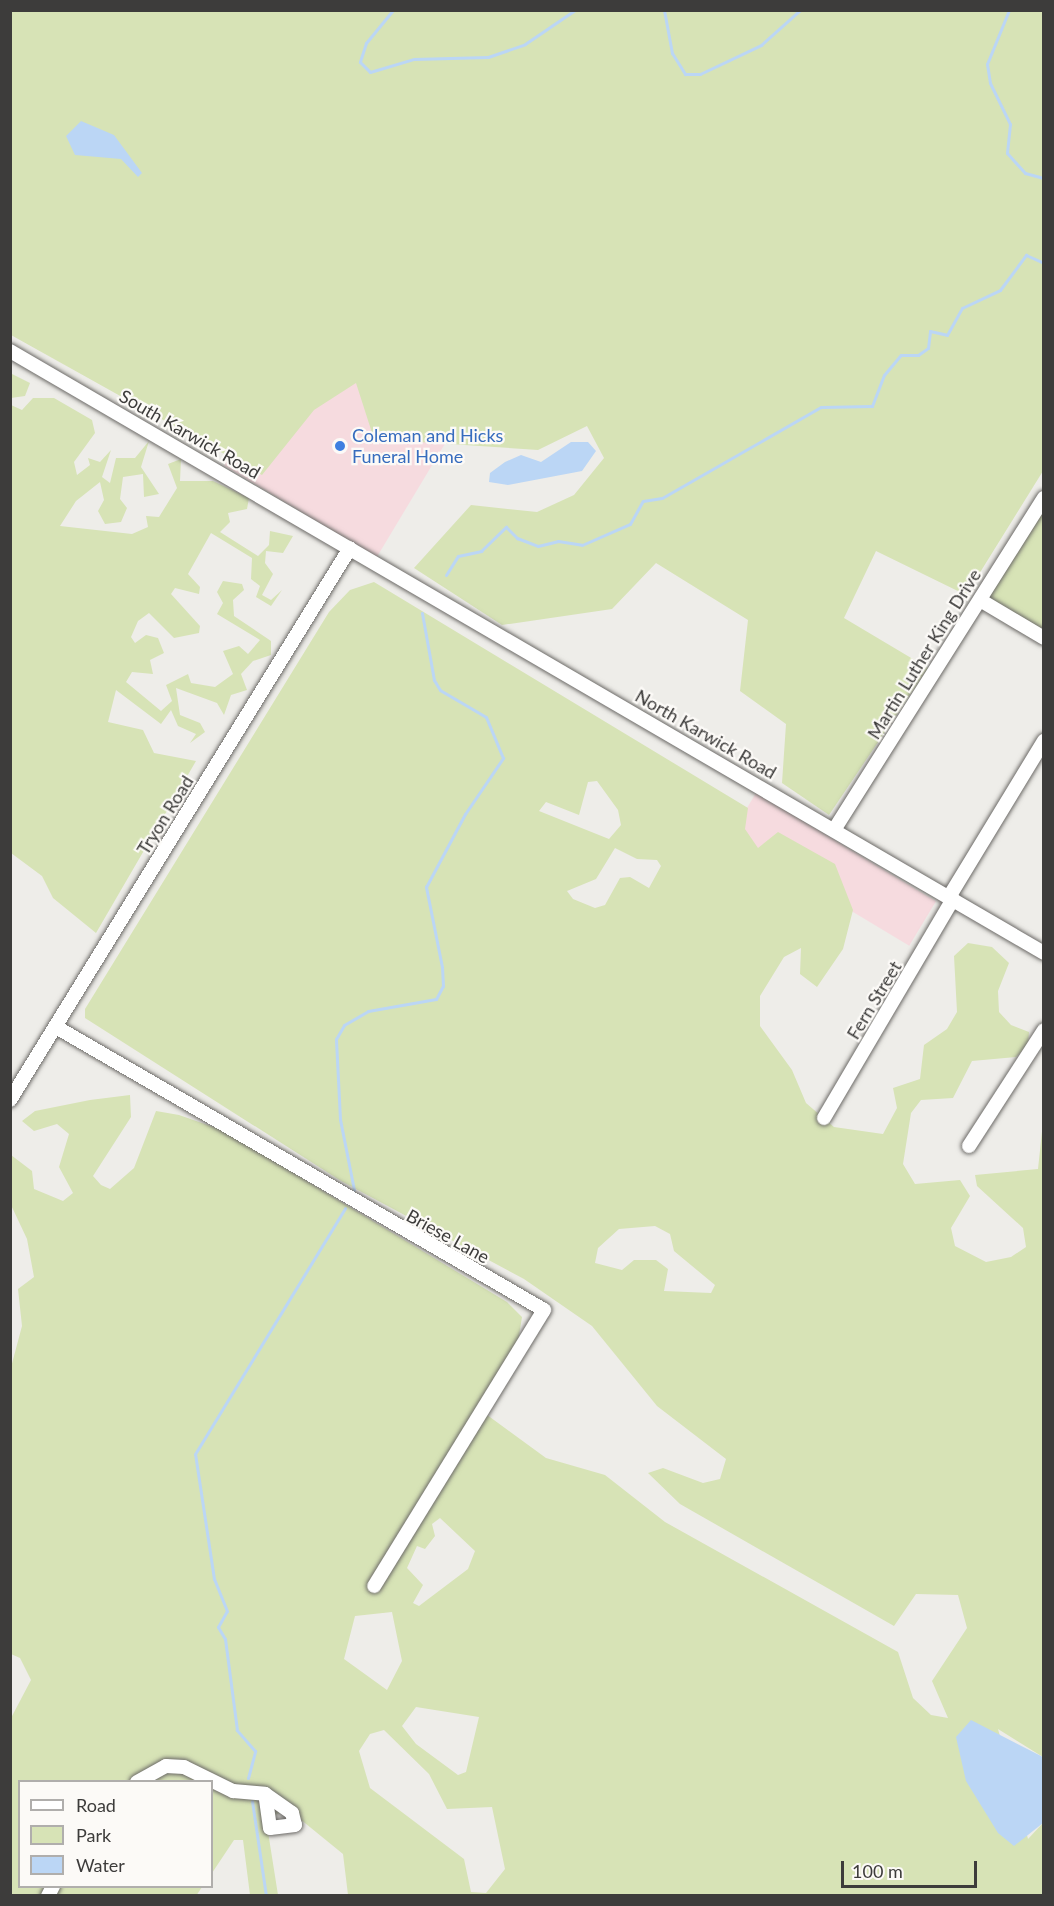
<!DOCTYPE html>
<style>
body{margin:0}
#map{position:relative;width:1054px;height:1906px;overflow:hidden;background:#eeede9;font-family:Lato,sans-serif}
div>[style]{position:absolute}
.commercial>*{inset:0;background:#f6dbdf;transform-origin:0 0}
.green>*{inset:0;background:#d7e3b6}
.water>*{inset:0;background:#bbd6f5}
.stream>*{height:3px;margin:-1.5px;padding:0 1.5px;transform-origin:1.5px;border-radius:1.5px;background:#bbd6f5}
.roads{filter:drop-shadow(0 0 2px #6c6a67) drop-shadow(0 0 2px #6c6a67)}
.minor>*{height:14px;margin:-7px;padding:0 7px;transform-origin:7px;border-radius:7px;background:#fff}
.dots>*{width:16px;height:16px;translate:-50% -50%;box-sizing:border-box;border:3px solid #fcfaf7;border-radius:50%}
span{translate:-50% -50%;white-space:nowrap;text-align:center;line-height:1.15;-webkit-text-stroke:4.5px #fcfaf7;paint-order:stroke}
.street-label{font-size:18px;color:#3d3c3b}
.shop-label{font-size:18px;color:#366cbe}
.left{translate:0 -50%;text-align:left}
.frame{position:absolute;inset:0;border:12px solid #3d3c3b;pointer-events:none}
.legend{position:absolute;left:18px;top:1780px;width:195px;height:108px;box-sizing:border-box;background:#fcfaf7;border:2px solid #b0aeac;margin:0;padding:8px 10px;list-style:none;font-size:18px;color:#3d3c3b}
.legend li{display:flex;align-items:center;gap:12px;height:30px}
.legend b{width:30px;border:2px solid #b0aeac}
.scale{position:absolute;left:841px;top:1861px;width:136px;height:27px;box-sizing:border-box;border:3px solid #3d3c3b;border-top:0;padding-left:8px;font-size:18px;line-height:21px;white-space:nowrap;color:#3d3c3b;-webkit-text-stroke:4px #fcfaf7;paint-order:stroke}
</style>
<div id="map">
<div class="commercial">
<div style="left:323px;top:301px;width:178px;height:192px;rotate:31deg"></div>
<div style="left:756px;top:793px;width:210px;height:52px;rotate:31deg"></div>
</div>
<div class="green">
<div style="clip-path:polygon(11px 11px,1043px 11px,1043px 471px,966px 595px,876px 551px,844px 618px,928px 668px,829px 815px,782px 783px,786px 724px,740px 691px,748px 620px,656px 563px,612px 609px,502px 625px,414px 568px,471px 505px,537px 512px,574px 495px,604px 458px,587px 426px,538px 450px,374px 439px,356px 383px,314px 410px,262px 475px,11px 335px)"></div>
<div style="clip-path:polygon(10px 373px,30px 383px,25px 396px,11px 398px)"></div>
<div style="clip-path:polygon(33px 398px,54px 398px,92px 420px,95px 433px,74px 462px,77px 475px,90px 465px,88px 458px,100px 462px,111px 450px,102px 477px,110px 483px,116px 458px,135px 458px,149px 441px,141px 467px,159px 494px,144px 497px,143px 474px,123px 477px,120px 499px,127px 508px,121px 522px,105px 524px,98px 511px,104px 500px,100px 482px,76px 501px,60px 526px,132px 534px,148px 527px,146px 516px,159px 517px,177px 488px,168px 464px,181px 459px,180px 481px,213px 481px,249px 498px,247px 509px,228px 513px,230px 522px,220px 532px,258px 556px,269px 545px,270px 531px,293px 536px,283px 553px,266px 551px,265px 563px,273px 574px,262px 595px,271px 600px,282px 590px,271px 606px,256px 597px,260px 586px,251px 579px,252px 558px,211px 533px,188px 574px,200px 587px,199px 594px,175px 588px,171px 594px,200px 626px,199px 633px,174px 638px,149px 613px,138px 621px,131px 637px,135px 643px,146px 635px,158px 638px,164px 653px,150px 660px,153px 674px,132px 672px,126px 682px,161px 711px,172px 701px,166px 685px,188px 674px,191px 683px,215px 687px,233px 674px,223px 651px,239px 646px,248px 654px,260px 640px,217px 614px,223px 603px,217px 592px,223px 581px,242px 584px,244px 590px,233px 600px,234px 616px,271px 641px,271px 655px,253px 661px,241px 674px,247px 690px,231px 695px,224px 715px,217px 703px,176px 688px,180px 715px,200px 723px,205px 732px,190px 743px,196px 734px,178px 726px,171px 710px,161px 724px,116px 690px,108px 722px,143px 730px,154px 753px,196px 761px,96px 933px,53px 898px,42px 876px,11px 853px,11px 405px,22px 410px)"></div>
<div style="clip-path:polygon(1043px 506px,1043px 632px,987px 597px)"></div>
<div style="clip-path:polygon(evenodd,374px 582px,748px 808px,745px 829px,758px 848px,778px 832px,835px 864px,853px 910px,843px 949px,817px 987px,800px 974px,801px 948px,784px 957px,760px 996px,760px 1026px,792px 1070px,806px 1103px,834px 1127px,883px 1134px,897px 1108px,893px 1088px,920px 1079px,924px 1045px,947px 1029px,957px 1012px,954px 956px,968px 943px,992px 947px,1009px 963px,998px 991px,999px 1012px,1011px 1025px,1029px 1032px,1028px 1045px,1016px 1057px,972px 1061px,953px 1098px,921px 1100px,911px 1113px,903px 1164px,915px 1184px,960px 1180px,970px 1196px,951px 1228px,955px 1246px,986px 1262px,1011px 1257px,1026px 1247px,1023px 1228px,977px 1186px,975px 1175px,1038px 1169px,1043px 1122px,1043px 1757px,998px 1729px,1028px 1839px,1043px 1823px,1043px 1895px,348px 1895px,343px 1854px,300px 1819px,282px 1812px,266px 1819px,278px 1895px,250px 1895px,243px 1840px,234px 1840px,212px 1873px,212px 1782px,20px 1782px,20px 1886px,202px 1887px,196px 1896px,11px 1895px,11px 1718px,31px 1680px,20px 1658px,11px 1654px,10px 1371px,22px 1326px,18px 1289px,34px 1277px,27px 1239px,11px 1205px,11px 1155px,32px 1171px,34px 1189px,63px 1201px,73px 1193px,59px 1167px,69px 1134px,57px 1124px,34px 1131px,22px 1121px,35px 1111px,90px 1100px,130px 1095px,131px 1117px,93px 1176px,101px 1185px,110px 1189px,134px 1168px,156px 1111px,179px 1115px,222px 1130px,507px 1302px,522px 1317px,518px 1342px,479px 1409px,546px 1458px,605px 1475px,665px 1522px,898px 1652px,913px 1698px,931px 1715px,948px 1718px,932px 1681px,967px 1628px,958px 1595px,916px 1594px,894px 1626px,680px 1504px,648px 1473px,663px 1468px,703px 1483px,720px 1479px,726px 1459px,657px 1406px,592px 1326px,524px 1279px,341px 1181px,85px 1018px,85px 1009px,329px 612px,350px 590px,374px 582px,597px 781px,618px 810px,621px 825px,609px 839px,539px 811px,546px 802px,579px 815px,588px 782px,597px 781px,374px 582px,615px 848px,637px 859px,657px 860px,661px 866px,649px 888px,630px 877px,620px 878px,605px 905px,595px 908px,573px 899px,567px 891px,596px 879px,615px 848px,374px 582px,655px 1226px,670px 1234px,674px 1251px,715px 1285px,711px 1293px,664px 1291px,668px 1269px,656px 1260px,634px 1260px,622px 1270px,595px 1263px,598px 1248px,619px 1229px,655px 1226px,374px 582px,440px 1518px,475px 1551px,468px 1569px,419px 1606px,413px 1603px,423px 1585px,407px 1568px,417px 1546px,425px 1549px,435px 1536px,432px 1524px,440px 1518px,374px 582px,392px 1612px,402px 1661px,387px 1690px,344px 1659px,355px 1616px,392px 1612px,374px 582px,416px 1707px,479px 1717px,466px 1772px,458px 1775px,416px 1744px,402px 1726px,416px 1707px,374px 582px,384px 1730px,429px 1774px,447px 1809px,492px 1807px,505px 1869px,486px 1893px,471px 1892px,464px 1859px,370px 1788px,359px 1751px,370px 1734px,384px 1730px)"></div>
</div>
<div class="water">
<div style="clip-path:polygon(81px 121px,114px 135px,142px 173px,138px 177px,121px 159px,75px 155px,66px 136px)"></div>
<div style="clip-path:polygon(571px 442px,588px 442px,596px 451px,582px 471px,508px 485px,489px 482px,490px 473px,505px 462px,521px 455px,541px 462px)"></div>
<div style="clip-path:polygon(971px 1720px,1043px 1757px,1043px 1823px,1014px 1846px,998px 1833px,966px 1781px,956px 1737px)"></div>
</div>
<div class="stream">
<div style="left:393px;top:10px;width:43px;rotate:129.3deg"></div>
<div style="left:366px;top:43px;width:20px;rotate:108deg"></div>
<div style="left:360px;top:62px;width:14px;rotate:45deg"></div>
<div style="left:370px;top:72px;width:46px;rotate:-16.5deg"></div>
<div style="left:414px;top:59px;width:74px;rotate:-1.5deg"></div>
<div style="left:488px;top:57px;width:39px;rotate:-19deg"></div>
<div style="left:525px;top:44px;width:60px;rotate:-34.2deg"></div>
<div style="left:664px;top:10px;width:44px;rotate:79.5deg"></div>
<div style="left:672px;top:53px;width:25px;rotate:58deg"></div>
<div style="left:685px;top:74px;width:15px"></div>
<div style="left:700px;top:74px;width:68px;rotate:-25.4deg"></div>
<div style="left:761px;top:45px;width:52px;rotate:-41.9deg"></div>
<div style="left:1009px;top:10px;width:58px;rotate:112.2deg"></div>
<div style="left:987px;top:64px;width:19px;rotate:81deg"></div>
<div style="left:990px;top:83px;width:46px;rotate:64deg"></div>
<div style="left:1010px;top:124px;width:29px;rotate:96deg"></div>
<div style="left:1007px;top:153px;width:27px;rotate:48deg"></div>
<div style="left:1025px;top:173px;width:20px;rotate:15deg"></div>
<div style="left:446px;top:575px;width:22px;rotate:-58deg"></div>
<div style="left:458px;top:556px;width:24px;rotate:-12deg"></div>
<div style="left:481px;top:551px;width:35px;rotate:-44deg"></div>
<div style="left:506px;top:527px;width:16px;rotate:45deg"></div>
<div style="left:517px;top:538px;width:22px;rotate:21deg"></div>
<div style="left:538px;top:546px;width:21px;rotate:-14deg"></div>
<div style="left:558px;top:541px;width:24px;rotate:9deg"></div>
<div style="left:582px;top:545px;width:52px;rotate:-23.6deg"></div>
<div style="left:630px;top:524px;width:26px;rotate:-61deg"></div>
<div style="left:643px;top:501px;width:19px;rotate:-9deg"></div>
<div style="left:662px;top:498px;width:183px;rotate:-29.8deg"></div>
<div style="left:821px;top:407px;width:51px;rotate:-1.1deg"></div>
<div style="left:872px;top:406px;width:33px;rotate:-69deg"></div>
<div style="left:884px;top:375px;width:26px;rotate:-50deg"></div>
<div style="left:901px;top:355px;width:17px"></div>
<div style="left:918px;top:355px;width:12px;rotate:-35deg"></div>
<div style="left:928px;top:348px;width:17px;rotate:-83deg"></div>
<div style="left:930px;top:331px;width:17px;rotate:13deg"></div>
<div style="left:947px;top:335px;width:31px;rotate:-61deg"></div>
<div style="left:962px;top:308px;width:42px;rotate:-25.3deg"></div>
<div style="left:1000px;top:290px;width:44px;rotate:-53.4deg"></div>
<div style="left:1026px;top:255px;width:20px;rotate:24deg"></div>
<div style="left:354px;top:1190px;width:72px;rotate:-101.2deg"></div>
<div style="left:340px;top:1119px;width:80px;rotate:-92.9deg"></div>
<div style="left:336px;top:1039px;width:16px;rotate:-60deg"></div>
<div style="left:344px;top:1025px;width:28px;rotate:-30deg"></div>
<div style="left:368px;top:1011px;width:69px;rotate:-10deg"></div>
<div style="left:436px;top:999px;width:15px;rotate:-62deg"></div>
<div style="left:443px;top:986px;width:19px;rotate:-93deg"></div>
<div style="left:442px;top:967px;width:82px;rotate:-101.3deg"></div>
<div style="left:426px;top:887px;width:83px;rotate:-61.9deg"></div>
<div style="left:465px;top:814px;width:68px;rotate:-55.8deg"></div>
<div style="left:503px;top:758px;width:44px;rotate:-112.5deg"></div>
<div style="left:486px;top:717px;width:53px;rotate:-149.6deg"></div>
<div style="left:440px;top:690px;width:12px;rotate:-121deg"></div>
<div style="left:434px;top:680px;width:68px;rotate:-100.2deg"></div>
<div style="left:248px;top:1778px;width:28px;rotate:-75deg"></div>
<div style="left:255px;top:1751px;width:28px;rotate:-131deg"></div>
<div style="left:237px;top:1730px;width:92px;rotate:-97.5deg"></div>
<div style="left:225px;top:1639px;width:14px;rotate:-120deg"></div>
<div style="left:218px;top:1627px;width:18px;rotate:-61deg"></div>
<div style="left:227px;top:1611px;width:35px;rotate:-112deg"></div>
<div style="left:214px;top:1579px;width:126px;rotate:-98.6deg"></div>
<div style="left:195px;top:1454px;width:288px;rotate:-58.6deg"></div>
<div style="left:252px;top:1801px;width:96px;rotate:81.6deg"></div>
</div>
<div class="roads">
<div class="minor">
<div style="left:10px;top:351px;width:1196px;rotate:30.21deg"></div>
<div style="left:980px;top:600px;width:74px;rotate:30.7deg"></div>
<div style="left:834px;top:830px;width:393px;rotate:-57.7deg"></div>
<div style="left:949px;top:897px;width:183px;rotate:-58.7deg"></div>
<div style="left:56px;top:1027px;width:564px;rotate:30.11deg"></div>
<div style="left:544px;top:1310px;width:324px;rotate:121.6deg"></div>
<div style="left:10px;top:1100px;width:648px;rotate:-58.37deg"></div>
<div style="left:824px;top:1118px;width:254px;rotate:-59.5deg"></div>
<div style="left:969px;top:1146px;width:138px;rotate:-57.1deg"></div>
<div style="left:137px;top:1782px;width:33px;rotate:-29deg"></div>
<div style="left:166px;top:1766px;width:18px;rotate:3deg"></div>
<div style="left:184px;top:1767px;width:55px;rotate:26.1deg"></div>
<div style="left:233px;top:1791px;width:32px;rotate:5deg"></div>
<div style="left:265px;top:1794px;width:33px;rotate:35deg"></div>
<div style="left:292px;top:1813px;width:12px;rotate:76deg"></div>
<div style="left:295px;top:1825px;width:25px;rotate:173deg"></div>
<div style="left:270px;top:1828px;width:34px;rotate:-98deg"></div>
<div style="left:48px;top:1896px;width:11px;rotate:-63deg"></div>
</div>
</div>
<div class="dots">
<div style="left:340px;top:446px;background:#3f7fe0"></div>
</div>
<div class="street-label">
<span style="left:190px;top:434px;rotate:30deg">South Karwick Road</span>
<span style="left:924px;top:654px;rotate:-58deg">Martin Luther King Drive</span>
<span style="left:706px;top:734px;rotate:30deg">North Karwick Road</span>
<span style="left:165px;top:815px;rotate:-58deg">Tryon Road</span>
<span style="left:874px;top:1000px;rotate:-59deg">Fern Street</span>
<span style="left:448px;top:1236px;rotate:29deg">Briese Lane</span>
</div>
<div class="shop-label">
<span class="left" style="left:352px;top:446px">Coleman and Hicks<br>Funeral Home</span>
</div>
<div class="frame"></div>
<ul class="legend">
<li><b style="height:8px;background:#fff"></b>Road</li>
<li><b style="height:16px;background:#d7e3b6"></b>Park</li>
<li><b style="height:16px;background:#bbd6f5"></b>Water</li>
</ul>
<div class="scale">100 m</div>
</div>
